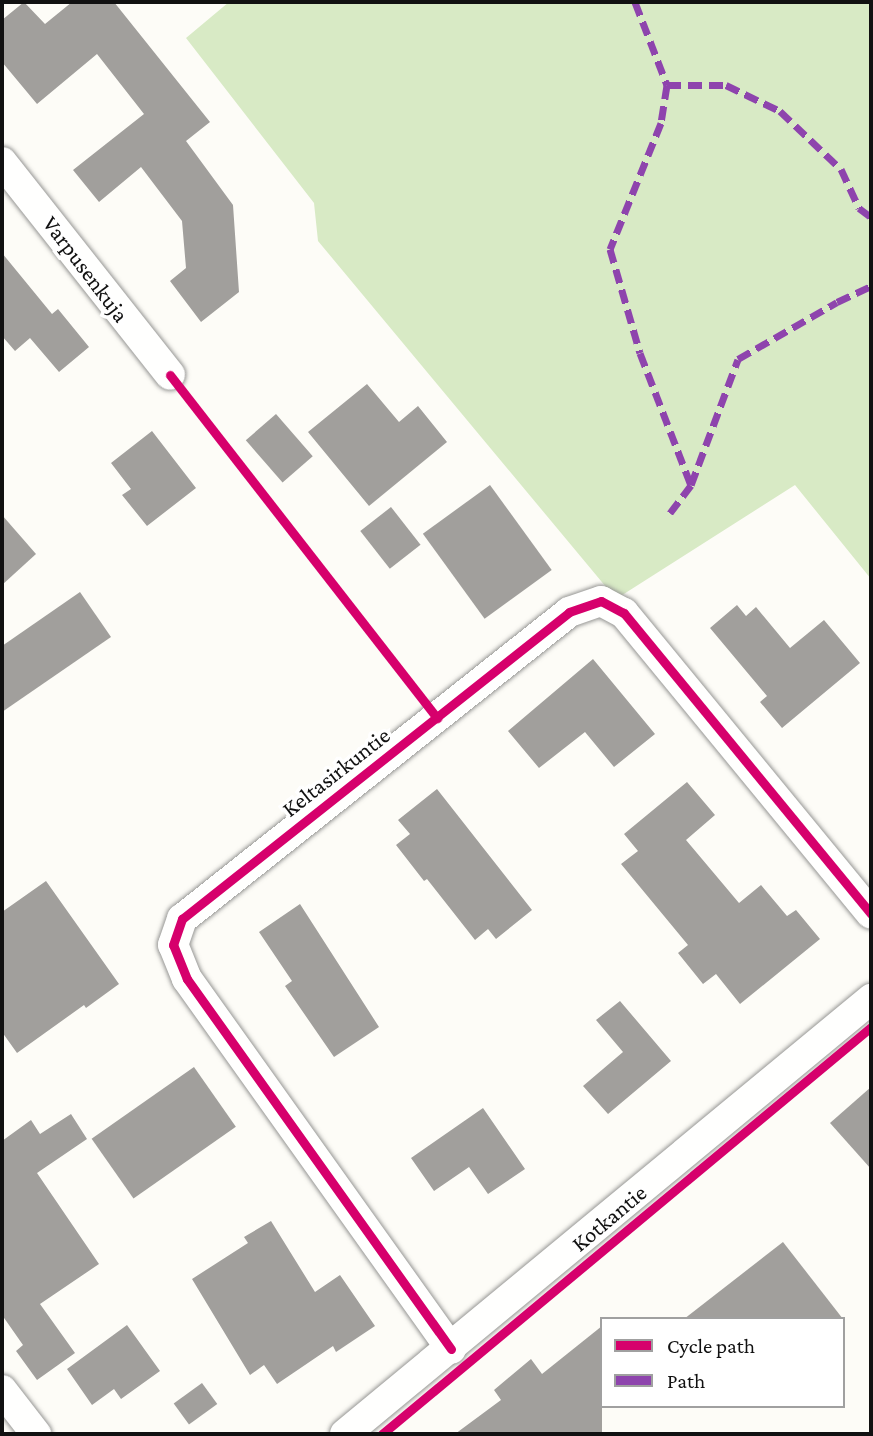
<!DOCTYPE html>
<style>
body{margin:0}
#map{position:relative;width:873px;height:1436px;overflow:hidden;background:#fdfcf7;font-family:"Crimson Pro",serif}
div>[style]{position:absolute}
.forest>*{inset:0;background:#d8eac5}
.building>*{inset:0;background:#a19f9c;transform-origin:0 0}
.roads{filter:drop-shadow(0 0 2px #979795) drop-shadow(0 0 2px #979795)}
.minor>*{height:30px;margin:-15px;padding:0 15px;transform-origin:15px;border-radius:15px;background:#fffffe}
.quiet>*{height:7px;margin-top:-3.5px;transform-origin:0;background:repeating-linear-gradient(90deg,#8e44ad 0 14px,transparent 0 21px)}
.cycleway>*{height:9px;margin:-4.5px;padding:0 4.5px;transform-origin:4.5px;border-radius:4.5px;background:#d6006c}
span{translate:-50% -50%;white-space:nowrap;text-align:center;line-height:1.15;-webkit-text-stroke:7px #fff;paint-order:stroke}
.street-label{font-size:23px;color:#111}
.frame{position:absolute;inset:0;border:4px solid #111;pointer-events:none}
.legend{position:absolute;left:600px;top:1317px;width:245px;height:91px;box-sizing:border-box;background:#fff;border:2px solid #a0a0a0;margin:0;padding:9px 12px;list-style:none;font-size:21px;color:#111}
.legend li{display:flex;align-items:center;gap:14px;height:35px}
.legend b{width:35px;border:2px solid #a0a0a0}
</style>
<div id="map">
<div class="forest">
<div style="clip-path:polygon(229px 2px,871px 2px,871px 579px,795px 485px,616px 599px,318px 241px,314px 203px,186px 38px)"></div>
</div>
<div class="building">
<div style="clip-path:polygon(24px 2px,45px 24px,72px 2px,114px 2px,210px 122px,186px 141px,233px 205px,239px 292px,201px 322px,170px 281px,186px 268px,182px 221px,141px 167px,99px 202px,73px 170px,144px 114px,97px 54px,37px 104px,2px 62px,2px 20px)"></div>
<div style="clip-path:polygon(2px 253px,52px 314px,58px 309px,89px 347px,59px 372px,30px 338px,15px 351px,2px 336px)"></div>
<div style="clip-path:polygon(367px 384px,399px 422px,418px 406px,447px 442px,369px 506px,308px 432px)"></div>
<div style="left:276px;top:414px;width:56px;height:40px;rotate:49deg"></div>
<div style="clip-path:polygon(152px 431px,196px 488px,147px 526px,122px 495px,131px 489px,111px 463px)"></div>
<div style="left:490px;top:485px;width:105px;height:83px;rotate:54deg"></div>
<div style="left:391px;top:507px;width:48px;height:39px;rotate:52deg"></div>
<div style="clip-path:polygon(2px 515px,36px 554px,2px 585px)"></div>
<div style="clip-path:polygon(80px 592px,111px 637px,2px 712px,2px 646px)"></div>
<div style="clip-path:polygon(737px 605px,746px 616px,756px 607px,790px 648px,824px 620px,860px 663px,782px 728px,760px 702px,767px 696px,710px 628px)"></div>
<div style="clip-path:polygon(593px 659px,655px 734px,614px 767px,585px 732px,539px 768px,508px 731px)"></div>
<div style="clip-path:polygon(687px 782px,715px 815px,686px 840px,739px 903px,761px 885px,787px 916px,796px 910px,820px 939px,740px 1004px,716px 974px,703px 984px,678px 953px,688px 945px,621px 864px,638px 851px,624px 834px)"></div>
<div style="clip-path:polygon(437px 789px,532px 910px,496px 939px,488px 929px,475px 940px,427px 879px,424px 881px,396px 845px,410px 834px,398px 820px)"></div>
<div style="clip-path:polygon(46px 881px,119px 984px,86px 1008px,84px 1005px,17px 1053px,2px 1032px,2px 912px)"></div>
<div style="clip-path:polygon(300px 904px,379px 1027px,334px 1057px,285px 986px,292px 981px,259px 932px)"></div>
<div style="clip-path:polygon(620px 1001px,671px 1061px,608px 1114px,583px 1086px,623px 1052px,596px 1020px)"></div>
<div style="left:194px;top:1067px;width:73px;height:125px;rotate:55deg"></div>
<div style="clip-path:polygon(871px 1087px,871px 1169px,830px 1123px)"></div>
<div style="clip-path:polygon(483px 1108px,525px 1169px,488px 1194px,469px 1167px,434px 1191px,411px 1158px)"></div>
<div style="clip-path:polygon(71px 1114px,87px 1139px,37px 1173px,99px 1264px,40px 1304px,75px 1353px,37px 1380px,16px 1351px,23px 1345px,2px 1315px,2px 1141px,31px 1120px,40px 1134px)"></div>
<div style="clip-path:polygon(271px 1221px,315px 1292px,340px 1275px,375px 1326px,336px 1352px,333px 1346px,277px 1384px,264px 1365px,250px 1375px,192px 1279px,248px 1243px,244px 1237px)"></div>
<div style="clip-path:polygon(783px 1242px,843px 1319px,684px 1319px)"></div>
<div style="clip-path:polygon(127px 1325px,160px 1371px,121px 1399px,114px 1389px,92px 1405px,67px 1369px)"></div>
<div style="clip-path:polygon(602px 1326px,602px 1434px,455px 1434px,501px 1400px,494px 1390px,531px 1359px,542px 1374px)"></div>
<div style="left:202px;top:1383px;width:26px;height:35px;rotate:54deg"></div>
</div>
<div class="roads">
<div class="minor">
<div style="left:2px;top:162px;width:271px;rotate:51.7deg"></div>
<div style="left:451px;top:1349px;width:455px;rotate:-125.5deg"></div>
<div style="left:187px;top:979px;width:37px;rotate:-112deg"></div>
<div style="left:173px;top:945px;width:28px;rotate:-71deg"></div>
<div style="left:182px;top:919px;width:494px;rotate:-38.4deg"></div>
<div style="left:569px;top:612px;width:34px;rotate:-19deg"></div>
<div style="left:601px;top:601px;width:26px;rotate:28deg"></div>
<div style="left:624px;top:613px;width:389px;rotate:50.6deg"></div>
<div style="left:2px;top:1390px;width:56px;rotate:52.3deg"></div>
<div style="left:345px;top:1434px;width:683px;rotate:-39.59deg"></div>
</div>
</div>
<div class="quiet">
<div style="left:635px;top:2px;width:89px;rotate:68.9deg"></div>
<div style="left:667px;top:85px;width:38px;rotate:99deg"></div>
<div style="left:661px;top:123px;width:136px;rotate:112deg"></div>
<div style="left:610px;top:249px;width:108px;rotate:73.9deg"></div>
<div style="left:640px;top:353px;width:142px;rotate:68.9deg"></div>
<div style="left:667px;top:85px;width:59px"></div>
<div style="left:726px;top:85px;width:60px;rotate:25.7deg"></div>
<div style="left:780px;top:111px;width:84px;rotate:43.6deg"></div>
<div style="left:841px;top:169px;width:43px;rotate:65.2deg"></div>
<div style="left:859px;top:208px;width:15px;rotate:37deg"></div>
<div style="left:670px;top:513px;width:35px;rotate:-53deg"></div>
<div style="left:691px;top:485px;width:134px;rotate:-69.5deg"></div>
<div style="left:738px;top:359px;width:114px;rotate:-29.9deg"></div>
<div style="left:837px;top:302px;width:38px;rotate:-25deg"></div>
</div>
<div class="cycleway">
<div style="left:170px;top:375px;width:435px;rotate:52.1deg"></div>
<div style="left:451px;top:1349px;width:455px;rotate:-125.5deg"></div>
<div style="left:187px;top:979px;width:37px;rotate:-112deg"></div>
<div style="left:173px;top:945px;width:28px;rotate:-71deg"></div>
<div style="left:182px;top:919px;width:494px;rotate:-38.4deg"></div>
<div style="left:569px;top:612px;width:34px;rotate:-19deg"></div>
<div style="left:601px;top:601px;width:26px;rotate:28deg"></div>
<div style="left:624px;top:613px;width:389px;rotate:50.6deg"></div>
<div style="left:382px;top:1434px;width:636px;rotate:-39.77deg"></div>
</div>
<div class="street-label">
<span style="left:86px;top:269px;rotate:53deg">Varpusenkuja</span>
<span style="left:336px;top:772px;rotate:-38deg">Keltasirkuntie</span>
<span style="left:609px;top:1218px;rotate:-40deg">Kotkantie</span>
</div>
<div class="frame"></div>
<ul class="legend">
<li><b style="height:9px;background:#d6006c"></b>Cycle path</li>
<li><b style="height:9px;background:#8e44ad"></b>Path</li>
</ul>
</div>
